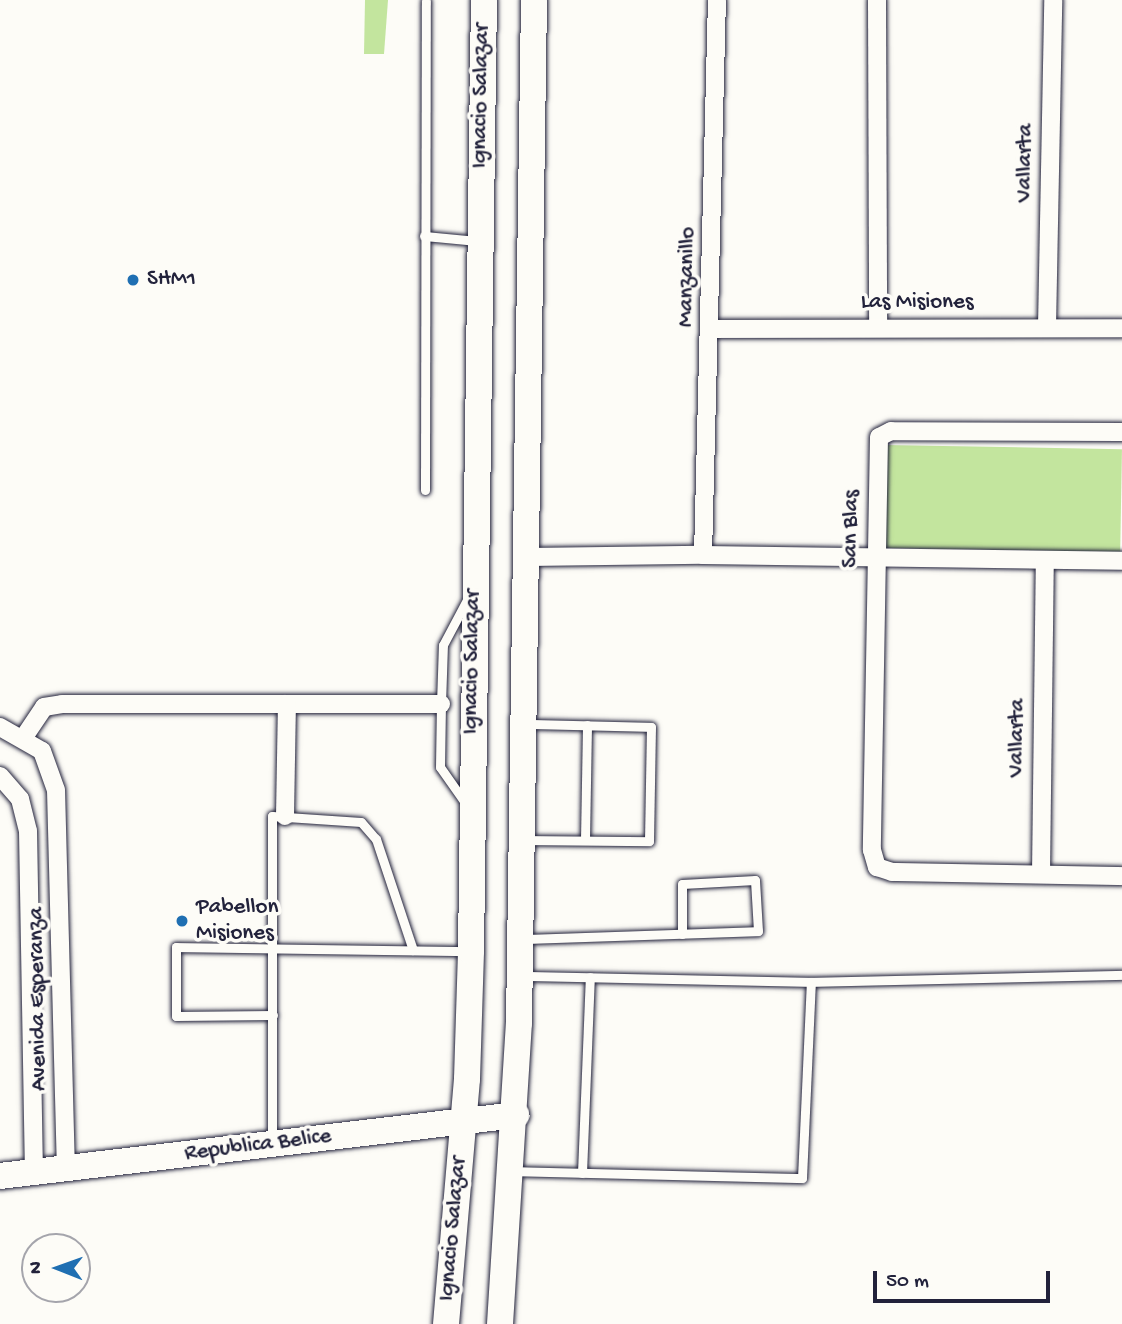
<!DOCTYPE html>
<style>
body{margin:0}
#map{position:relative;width:1122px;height:1324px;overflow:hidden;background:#fdfcf7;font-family:"Gochi Hand",sans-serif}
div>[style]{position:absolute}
.green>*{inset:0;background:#c3e59e;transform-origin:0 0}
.roads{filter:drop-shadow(0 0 2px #22223b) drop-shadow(0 0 2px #22223b)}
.lane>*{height:9px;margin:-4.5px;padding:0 4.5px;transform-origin:4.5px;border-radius:4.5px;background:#fdfcf7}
.street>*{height:18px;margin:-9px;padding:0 9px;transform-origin:9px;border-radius:9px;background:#fdfcf7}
.secondary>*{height:26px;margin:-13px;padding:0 13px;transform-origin:13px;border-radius:13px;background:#fdfcf7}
.dots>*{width:19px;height:19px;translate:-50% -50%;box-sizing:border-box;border:4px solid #fdfcf7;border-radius:50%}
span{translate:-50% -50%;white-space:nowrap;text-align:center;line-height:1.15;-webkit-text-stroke:7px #fdfcf7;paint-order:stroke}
.street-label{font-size:23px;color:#22223b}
.poi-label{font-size:23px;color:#22223b}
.left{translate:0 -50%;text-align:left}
.north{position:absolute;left:21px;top:1233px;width:70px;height:70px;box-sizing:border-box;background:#fdfcf7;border:2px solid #a5a5ac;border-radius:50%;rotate:271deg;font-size:19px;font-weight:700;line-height:28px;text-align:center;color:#22223b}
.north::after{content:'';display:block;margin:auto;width:24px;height:32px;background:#1f6fb2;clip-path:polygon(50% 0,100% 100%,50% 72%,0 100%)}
.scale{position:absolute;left:873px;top:1271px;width:177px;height:32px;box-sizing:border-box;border:4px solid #22223b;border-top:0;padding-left:9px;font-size:21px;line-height:24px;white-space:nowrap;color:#22223b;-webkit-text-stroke:5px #fdfcf7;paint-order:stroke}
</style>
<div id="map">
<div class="green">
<div style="clip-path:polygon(365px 0,388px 0,384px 54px,364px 54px)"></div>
<div style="left:883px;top:445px;width:239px;height:103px;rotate:1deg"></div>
</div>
<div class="roads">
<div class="lane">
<div style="left:424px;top:236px;width:54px;rotate:5.3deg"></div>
<div style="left:425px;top:490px;width:489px;rotate:-89.9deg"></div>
<div style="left:466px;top:804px;width:45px;rotate:-125.1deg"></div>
<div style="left:440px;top:767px;width:63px;rotate:-89.1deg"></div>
<div style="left:441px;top:704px;width:59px;rotate:-88.1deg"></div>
<div style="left:443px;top:645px;width:53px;rotate:-62deg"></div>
<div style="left:524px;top:840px;width:125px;rotate:0.5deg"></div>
<div style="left:649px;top:841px;width:114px;rotate:-89deg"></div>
<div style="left:651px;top:727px;width:125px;rotate:-178.6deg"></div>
<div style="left:585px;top:840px;width:115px;rotate:-89deg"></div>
<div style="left:523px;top:939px;width:235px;rotate:-1.9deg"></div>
<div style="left:758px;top:931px;width:51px;rotate:-93.4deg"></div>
<div style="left:755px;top:880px;width:73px;rotate:176.9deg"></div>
<div style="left:682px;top:884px;width:50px;rotate:90deg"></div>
<div style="left:811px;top:982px;width:311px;rotate:-1.3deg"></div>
<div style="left:273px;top:1015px;width:97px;rotate:179.4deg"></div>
<div style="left:176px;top:1016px;width:69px;rotate:-90deg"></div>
<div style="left:176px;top:947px;width:291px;rotate:0.8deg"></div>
<div style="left:272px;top:1142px;width:326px;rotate:-90deg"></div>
<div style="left:272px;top:816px;width:89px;rotate:3.9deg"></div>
<div style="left:361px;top:822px;width:23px;rotate:49deg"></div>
<div style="left:376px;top:839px;width:117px;rotate:71.6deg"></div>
<div style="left:512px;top:1171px;width:290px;rotate:1.4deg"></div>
<div style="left:802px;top:1178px;width:196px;rotate:-87.4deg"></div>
<div style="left:811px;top:982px;width:290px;rotate:-178.8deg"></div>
<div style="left:582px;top:1173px;width:196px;rotate:-87.7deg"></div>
</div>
<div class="street">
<div style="left:877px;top:0;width:328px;rotate:89.8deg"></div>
<div style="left:1047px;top:327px;width:327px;rotate:-88.9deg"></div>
<div style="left:712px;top:329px;width:410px;rotate:-0.1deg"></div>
<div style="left:1122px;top:432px;width:231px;rotate:-179.8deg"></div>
<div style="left:891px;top:431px;width:13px;rotate:153deg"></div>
<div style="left:879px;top:437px;width:413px;rotate:91deg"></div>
<div style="left:872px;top:850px;width:18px;rotate:74deg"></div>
<div style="left:877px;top:867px;width:16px;rotate:18deg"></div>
<div style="left:892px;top:872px;width:230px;rotate:1deg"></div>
<div style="left:703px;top:555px;width:555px;rotate:-88.56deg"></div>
<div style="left:528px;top:557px;width:175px;rotate:-0.7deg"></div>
<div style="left:703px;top:555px;width:419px;rotate:0.8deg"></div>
<div style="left:0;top:727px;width:48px;rotate:29.7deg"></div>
<div style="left:42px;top:751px;width:41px;rotate:70.3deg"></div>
<div style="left:56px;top:790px;width:378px;rotate:88.5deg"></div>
<div style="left:24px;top:737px;width:36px;rotate:-56deg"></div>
<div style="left:44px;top:707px;width:18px;rotate:-9deg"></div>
<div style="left:62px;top:704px;width:379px"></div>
<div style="left:0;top:776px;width:30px;rotate:49deg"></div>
<div style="left:20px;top:799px;width:33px;rotate:76deg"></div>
<div style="left:28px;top:831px;width:341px;rotate:89deg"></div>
<div style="left:285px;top:816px;width:112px;rotate:-89deg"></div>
<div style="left:1041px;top:874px;width:314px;rotate:-89.3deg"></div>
</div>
<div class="secondary">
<div style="left:0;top:1176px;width:520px;rotate:-6.74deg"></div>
<div style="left:446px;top:1324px;width:246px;rotate:-85.1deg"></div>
<div style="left:467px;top:1079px;width:128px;rotate:-88.2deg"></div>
<div style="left:471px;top:951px;width:951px;rotate:-89.22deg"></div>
<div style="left:500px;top:1324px;width:302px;rotate:-86.4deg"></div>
<div style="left:519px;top:1023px;width:1023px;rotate:-89.16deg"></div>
</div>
</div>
<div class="dots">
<div style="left:133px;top:280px;background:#1f6fb2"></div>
<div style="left:182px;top:921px;background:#1f6fb2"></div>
</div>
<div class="street-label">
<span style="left:482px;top:96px;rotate:-89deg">Ignacio Salazar</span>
<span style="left:1026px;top:163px;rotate:-89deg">Vallarta</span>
<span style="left:688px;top:277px;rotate:-89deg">Manzanillo</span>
<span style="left:917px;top:303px">Las Misiones</span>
<span style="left:852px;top:529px;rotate:-89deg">San Blas</span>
<span style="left:473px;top:662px;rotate:-89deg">Ignacio Salazar</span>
<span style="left:1018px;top:738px;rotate:-89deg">Vallarta</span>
<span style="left:39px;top:999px;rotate:-91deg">Avenida Esperanza</span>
<span style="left:258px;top:1146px;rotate:-7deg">Republica Belice</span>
<span style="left:454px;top:1229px;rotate:-85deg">Ignacio Salazar</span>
</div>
<div class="poi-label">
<span class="left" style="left:147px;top:280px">SHM1</span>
<span class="left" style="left:196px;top:921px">Pabellon<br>Misiones</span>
</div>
<div class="north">N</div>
<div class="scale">50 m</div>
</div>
